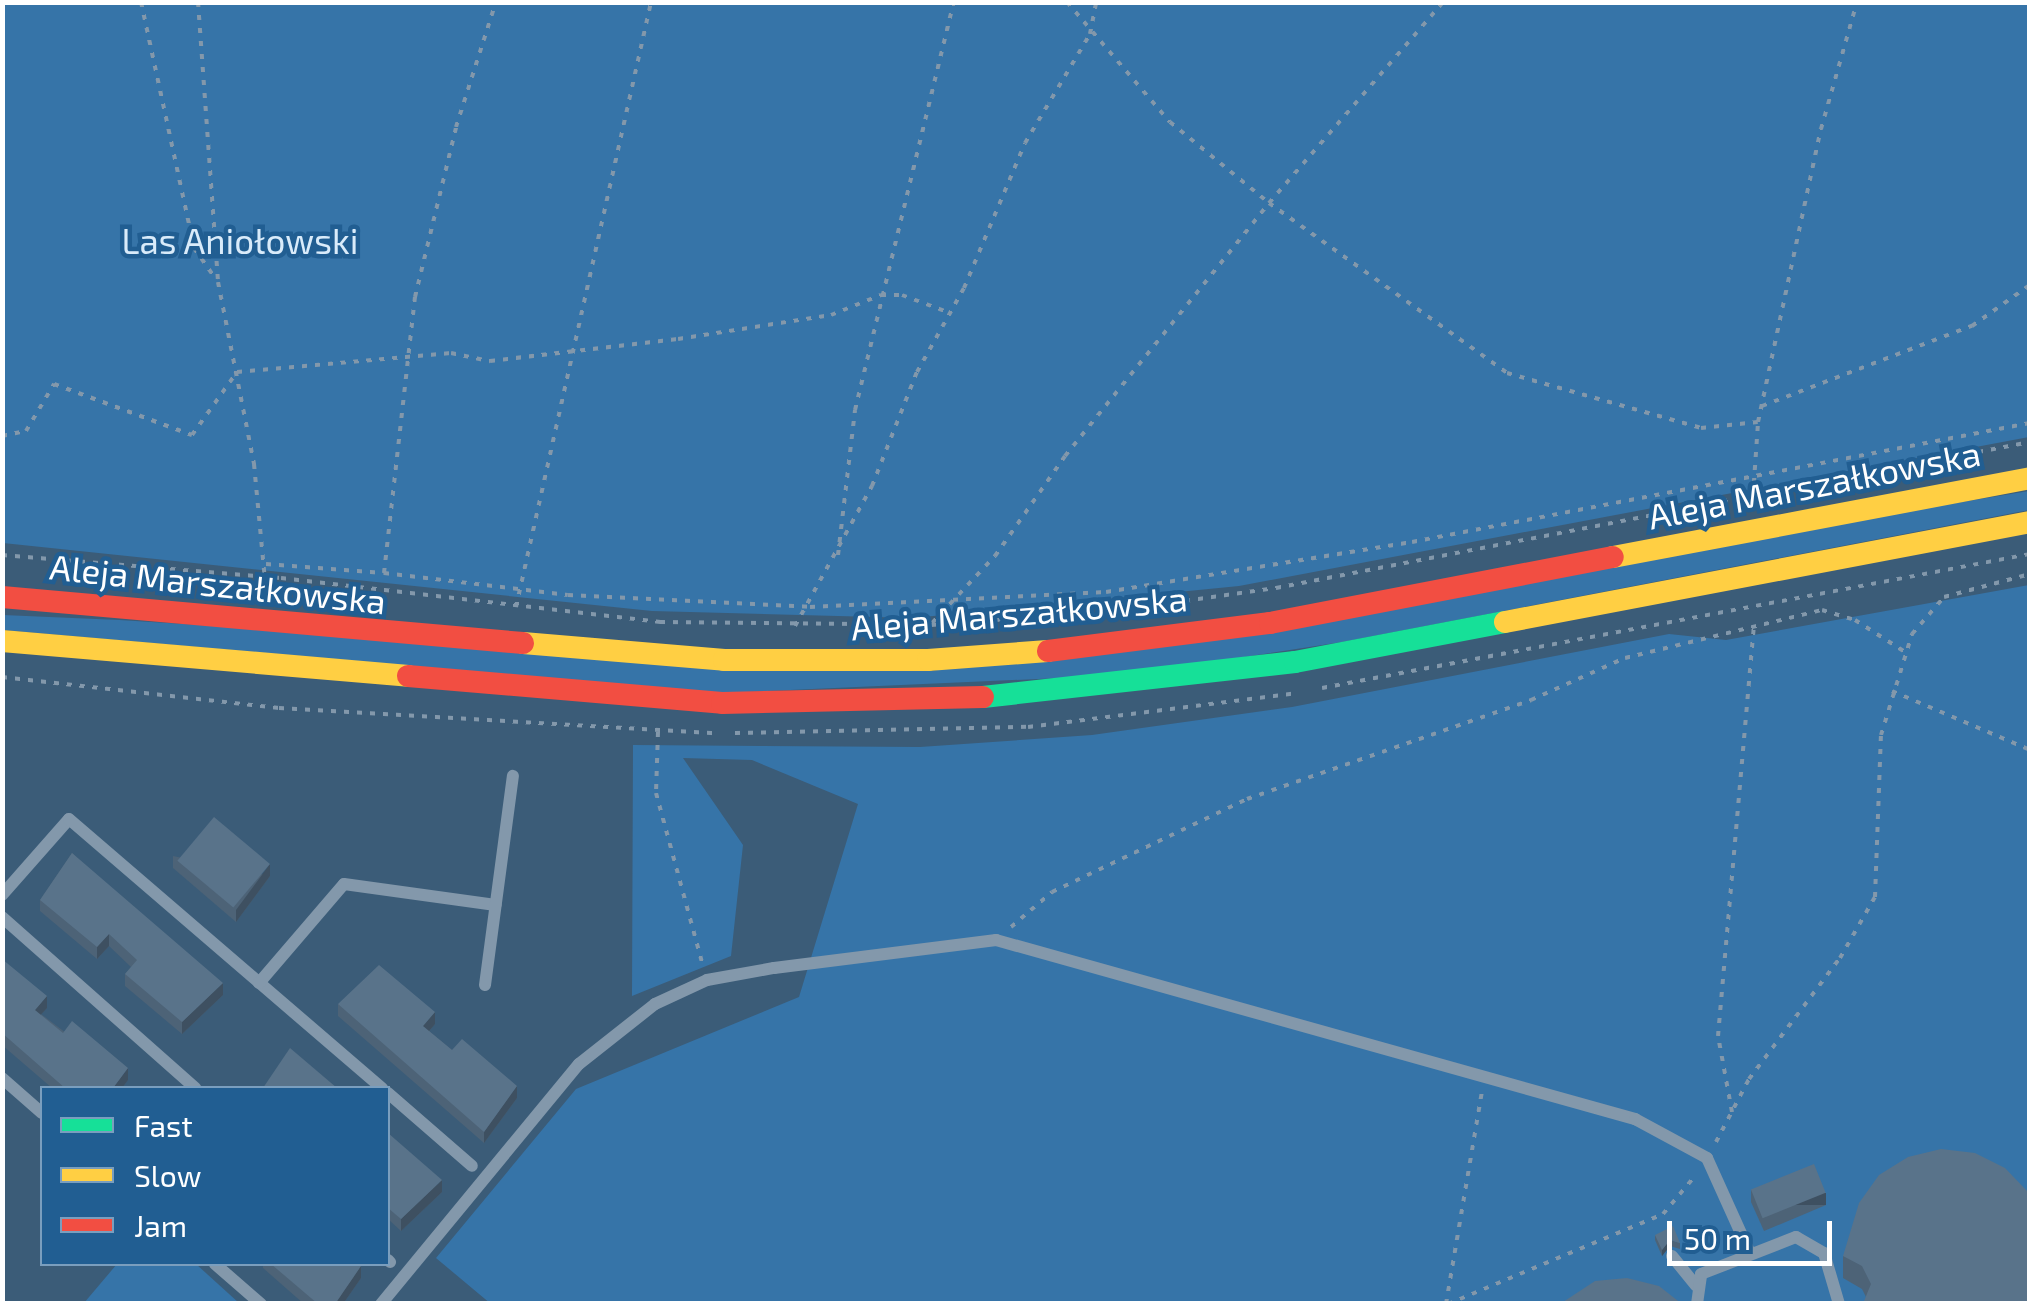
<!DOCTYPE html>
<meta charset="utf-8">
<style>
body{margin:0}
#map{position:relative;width:2032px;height:1306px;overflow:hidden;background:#3b5c78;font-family:"Exo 2",sans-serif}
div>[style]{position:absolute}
.green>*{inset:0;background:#3674a8}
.path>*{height:4px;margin-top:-2px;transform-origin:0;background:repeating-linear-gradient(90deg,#8398ab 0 5px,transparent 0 13px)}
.lane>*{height:12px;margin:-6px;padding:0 6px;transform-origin:6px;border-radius:6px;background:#8398ab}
.fast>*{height:22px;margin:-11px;padding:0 11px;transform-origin:11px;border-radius:11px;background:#16e098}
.slow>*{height:22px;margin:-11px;padding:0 11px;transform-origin:11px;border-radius:11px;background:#ffcf43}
.jam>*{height:22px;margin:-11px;padding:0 11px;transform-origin:11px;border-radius:11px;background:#f24e42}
.wall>*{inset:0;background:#4d6377}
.shaded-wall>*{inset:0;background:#3e5061;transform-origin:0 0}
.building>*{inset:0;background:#59738a;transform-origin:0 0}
span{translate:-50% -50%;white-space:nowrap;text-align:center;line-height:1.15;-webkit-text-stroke:9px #215e92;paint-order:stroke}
.park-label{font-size:35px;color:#d9ebfa}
.street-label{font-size:35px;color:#fff}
.frame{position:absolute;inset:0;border:5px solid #fff;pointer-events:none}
.legend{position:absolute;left:40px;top:1086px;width:350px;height:180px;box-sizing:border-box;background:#215e92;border:2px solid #7a9ebe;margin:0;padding:12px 18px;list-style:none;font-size:30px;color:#fff}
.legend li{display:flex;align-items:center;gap:20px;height:50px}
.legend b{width:50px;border:2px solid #7a9ebe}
.scale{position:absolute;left:1667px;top:1221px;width:165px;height:45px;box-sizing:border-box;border:5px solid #fff;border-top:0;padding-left:12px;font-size:30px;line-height:35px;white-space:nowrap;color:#fff;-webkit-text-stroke:8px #215e92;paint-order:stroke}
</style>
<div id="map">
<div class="green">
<div style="clip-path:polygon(3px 2px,2029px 3px,2029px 437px,1239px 586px,913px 618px,652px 611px,3px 543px)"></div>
<div style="clip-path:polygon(2029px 491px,2029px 510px,1342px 642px,1126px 675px,722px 693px,3px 630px,3px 615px,119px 620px,932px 671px)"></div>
<div style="clip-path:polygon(2029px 585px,2029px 1303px,491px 1304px,436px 1258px,576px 1089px,799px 997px,858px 804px,752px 760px,683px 758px,743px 845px,731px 956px,632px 996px,633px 745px,920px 747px,1092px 735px,1292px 707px,1669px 634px,1726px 640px)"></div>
<div style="clip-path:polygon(117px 1264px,196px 1264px,239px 1303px,84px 1303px)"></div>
</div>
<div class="path">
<div style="left:141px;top:2px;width:252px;rotate:77.8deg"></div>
<div style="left:194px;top:248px;width:39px;rotate:55deg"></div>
<div style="left:198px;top:2px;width:281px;rotate:85.9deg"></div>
<div style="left:218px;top:282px;width:186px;rotate:78.8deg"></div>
<div style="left:254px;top:464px;width:129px;rotate:84.6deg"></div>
<div style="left:1067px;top:2px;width:158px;rotate:49.4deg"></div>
<div style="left:1170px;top:122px;width:128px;rotate:39.3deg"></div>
<div style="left:1269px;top:203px;width:292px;rotate:35.5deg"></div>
<div style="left:1507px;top:373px;width:202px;rotate:15.8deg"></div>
<div style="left:1701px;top:428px;width:57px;rotate:-6deg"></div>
<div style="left:1762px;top:406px;width:225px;rotate:-20.9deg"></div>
<div style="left:1972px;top:326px;width:71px;rotate:-35.3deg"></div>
<div style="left:2px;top:436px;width:25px;rotate:-12deg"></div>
<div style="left:26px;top:431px;width:55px;rotate:-59.2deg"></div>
<div style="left:54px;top:384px;width:147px;rotate:20.3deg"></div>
<div style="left:192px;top:435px;width:77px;rotate:-54.5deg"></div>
<div style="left:237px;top:372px;width:215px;rotate:-5.1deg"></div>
<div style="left:451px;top:353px;width:40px;rotate:12deg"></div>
<div style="left:490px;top:361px;width:189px;rotate:-6.7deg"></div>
<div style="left:678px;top:339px;width:155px;rotate:-8.9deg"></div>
<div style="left:831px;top:315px;width:54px;rotate:-21.8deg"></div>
<div style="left:881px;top:295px;width:21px"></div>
<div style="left:902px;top:295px;width:51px;rotate:20.6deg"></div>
<div style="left:1753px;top:496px;width:74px;rotate:-86.1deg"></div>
<div style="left:1758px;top:422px;width:300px;rotate:-77.9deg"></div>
<div style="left:1821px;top:129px;width:132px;rotate:-74.2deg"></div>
<div style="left:2px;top:555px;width:280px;rotate:4.7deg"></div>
<div style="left:281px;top:578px;width:382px;rotate:6.6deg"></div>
<div style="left:660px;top:622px;width:271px;rotate:0.6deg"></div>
<div style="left:931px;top:625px;width:191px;rotate:-4.5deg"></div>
<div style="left:1121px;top:610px;width:157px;rotate:-8.1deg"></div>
<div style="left:1276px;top:588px;width:768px;rotate:-10.96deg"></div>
<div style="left:838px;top:555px;width:146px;rotate:-83.3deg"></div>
<div style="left:855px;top:410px;width:420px;rotate:-76.4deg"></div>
<div style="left:266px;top:564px;width:118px;rotate:4.4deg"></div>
<div style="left:384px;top:573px;width:278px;rotate:-83.6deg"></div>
<div style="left:415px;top:297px;width:175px;rotate:-76.4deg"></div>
<div style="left:456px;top:127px;width:131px;rotate:-72.3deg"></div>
<div style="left:384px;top:573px;width:185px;rotate:6.8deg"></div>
<div style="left:568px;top:595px;width:242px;rotate:2.8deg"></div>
<div style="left:810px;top:607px;width:296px;rotate:-2.9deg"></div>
<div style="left:1106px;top:592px;width:310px;rotate:-9.3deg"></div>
<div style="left:1412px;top:542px;width:629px;rotate:-10.9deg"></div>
<div style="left:516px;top:607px;width:620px;rotate:-77.42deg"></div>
<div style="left:932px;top:623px;width:92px;rotate:-46.8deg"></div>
<div style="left:995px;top:556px;width:122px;rotate:-55deg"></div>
<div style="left:1065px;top:456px;width:325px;rotate:-51.1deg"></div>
<div style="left:1269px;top:203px;width:266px;rotate:-49.1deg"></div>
<div style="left:795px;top:626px;width:160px;rotate:-61.2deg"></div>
<div style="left:872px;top:486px;width:123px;rotate:-68.5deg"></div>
<div style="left:917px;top:372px;width:96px;rotate:-60.8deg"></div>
<div style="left:964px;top:288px;width:157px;rotate:-67.2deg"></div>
<div style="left:1025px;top:143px;width:127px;rotate:-59.2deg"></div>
<div style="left:1090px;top:34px;width:33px;rotate:-79deg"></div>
<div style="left:2px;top:677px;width:279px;rotate:6.4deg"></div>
<div style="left:279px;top:708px;width:437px;rotate:3.3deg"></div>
<div style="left:1322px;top:688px;width:721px;rotate:-10.72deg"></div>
<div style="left:1892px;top:691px;width:150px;rotate:23.1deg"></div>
<div style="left:658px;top:732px;width:61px;rotate:91.9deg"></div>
<div style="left:656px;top:793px;width:179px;rotate:74.8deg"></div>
<div style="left:735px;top:733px;width:293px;rotate:-1.2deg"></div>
<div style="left:1028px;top:727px;width:272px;rotate:-7.2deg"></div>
<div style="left:1011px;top:927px;width:54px;rotate:-40.5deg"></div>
<div style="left:1052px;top:892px;width:216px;rotate:-25.5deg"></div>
<div style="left:1247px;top:799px;width:301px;rotate:-19.2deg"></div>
<div style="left:1531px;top:700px;width:103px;rotate:-24.1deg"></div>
<div style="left:1625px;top:658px;width:203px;rotate:-13.7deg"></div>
<div style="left:1822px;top:610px;width:34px;rotate:17deg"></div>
<div style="left:1855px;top:620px;width:59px;rotate:32.6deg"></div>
<div style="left:1732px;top:1112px;width:77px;rotate:-100.4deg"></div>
<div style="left:1718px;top:1036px;width:414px;rotate:-85deg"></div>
<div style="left:1716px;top:1142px;width:71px;rotate:-62.4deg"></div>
<div style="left:1749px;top:1079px;width:151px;rotate:-53.1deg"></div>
<div style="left:1840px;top:958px;width:70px;rotate:-60.2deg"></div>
<div style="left:1875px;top:897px;width:162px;rotate:-87.9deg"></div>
<div style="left:1881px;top:735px;width:106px;rotate:-72.9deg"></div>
<div style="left:1912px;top:634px;width:49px;rotate:-49.1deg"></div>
<div style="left:1944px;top:597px;width:89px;rotate:-15deg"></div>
<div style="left:1446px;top:1304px;width:216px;rotate:-80.4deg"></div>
<div style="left:1448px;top:1304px;width:233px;rotate:-22.7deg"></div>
<div style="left:1663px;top:1214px;width:50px;rotate:-49.9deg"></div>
</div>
<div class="lane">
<div style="left:2px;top:895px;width:101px;rotate:-48.6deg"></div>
<div style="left:69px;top:819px;width:413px;rotate:40.7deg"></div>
<div style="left:2px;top:917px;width:258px;rotate:41.5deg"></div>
<div style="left:259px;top:983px;width:130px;rotate:-49.4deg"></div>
<div style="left:344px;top:884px;width:153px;rotate:7.9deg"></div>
<div style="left:485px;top:985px;width:211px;rotate:-82.4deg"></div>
<div style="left:2px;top:1078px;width:53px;rotate:41.2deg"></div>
<div style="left:388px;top:1093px;width:111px;rotate:41deg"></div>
<div style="left:1672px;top:1256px;width:38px;rotate:51deg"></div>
<div style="left:388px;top:1260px;width:3px;rotate:45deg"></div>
<div style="left:215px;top:1264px;width:61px;rotate:41deg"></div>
<div style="left:381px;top:1304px;width:311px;rotate:-50.5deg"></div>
<div style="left:579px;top:1064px;width:97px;rotate:-38.3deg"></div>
<div style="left:655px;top:1004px;width:57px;rotate:-24.8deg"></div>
<div style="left:707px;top:980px;width:68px;rotate:-10.2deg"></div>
<div style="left:774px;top:968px;width:224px;rotate:-7.2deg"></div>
<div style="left:996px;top:940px;width:664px;rotate:15.65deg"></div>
<div style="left:1635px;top:1119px;width:82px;rotate:28.4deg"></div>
<div style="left:1707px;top:1158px;width:102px;rotate:65.7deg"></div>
<div style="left:1697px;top:1304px;width:30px;rotate:-82deg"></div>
<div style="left:1701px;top:1274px;width:102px;rotate:-21.3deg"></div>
<div style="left:1796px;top:1237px;width:32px;rotate:30deg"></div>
<div style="left:1824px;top:1253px;width:53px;rotate:73.6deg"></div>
</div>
<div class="fast">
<div style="left:983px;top:697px;width:314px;rotate:-6.4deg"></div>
<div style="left:1295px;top:662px;width:214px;rotate:-10.8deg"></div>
</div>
<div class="slow">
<div style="left:1613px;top:557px;width:424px;rotate:-10.7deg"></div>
<div style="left:1505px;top:622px;width:534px;rotate:-10.78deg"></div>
<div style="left:2px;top:641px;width:408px;rotate:4.9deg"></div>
<div style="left:523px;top:643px;width:202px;rotate:4.8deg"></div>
<div style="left:724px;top:660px;width:204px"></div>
<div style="left:928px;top:660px;width:120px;rotate:-4.3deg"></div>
</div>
<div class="jam">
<div style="left:2px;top:597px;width:523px;rotate:5.05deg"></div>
<div style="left:1048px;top:651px;width:224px;rotate:-7.2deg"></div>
<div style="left:1270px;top:623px;width:349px;rotate:-10.9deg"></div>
<div style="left:408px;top:676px;width:315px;rotate:4.9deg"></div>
<div style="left:722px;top:703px;width:261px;rotate:-1.3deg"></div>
</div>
<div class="wall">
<div style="clip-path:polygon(72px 853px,223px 995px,182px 1034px,125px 986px,125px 974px,131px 967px,109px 946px,97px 959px,40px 911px,40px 900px)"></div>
<div style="clip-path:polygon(173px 856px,270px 876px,236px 922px,173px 868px)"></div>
<div style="clip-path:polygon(2px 959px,47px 1008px,41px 1014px,128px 1080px,122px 1088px,52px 1088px,2px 1045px)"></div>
<div style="clip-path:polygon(338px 1004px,435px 1024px,429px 1031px,452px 1050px,517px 1098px,484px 1143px,338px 1016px)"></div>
<div style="clip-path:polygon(388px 1133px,442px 1192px,401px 1231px,388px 1219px)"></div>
<div style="clip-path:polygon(1751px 1190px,1826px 1205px,1764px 1231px,1751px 1202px)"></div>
<div style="clip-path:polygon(1655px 1235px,1680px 1243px,1680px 1249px,1670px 1246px,1662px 1256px,1655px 1240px)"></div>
<div style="clip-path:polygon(1843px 1256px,2030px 1304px,1864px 1304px,1866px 1297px,1862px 1289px,1843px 1278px)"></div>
<div style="clip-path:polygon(263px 1264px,358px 1264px,361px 1278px,343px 1304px,304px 1304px,263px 1268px)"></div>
</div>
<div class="shaded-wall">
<div style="clip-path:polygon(270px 864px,270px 876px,236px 922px,236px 910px)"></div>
<div style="clip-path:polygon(109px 934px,109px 946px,97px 959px,97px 947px)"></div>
<div style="clip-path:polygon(223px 983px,223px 995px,182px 1034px,182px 1022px)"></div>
<div style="clip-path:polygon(47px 996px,47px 1008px,35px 1021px,35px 1010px)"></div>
<div style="clip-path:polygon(435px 1012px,435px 1024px,423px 1038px,423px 1026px)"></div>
<div style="clip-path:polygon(128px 1068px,128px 1080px,122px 1088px,113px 1088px)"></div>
<div style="clip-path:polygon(517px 1086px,517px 1098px,484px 1143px,484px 1132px)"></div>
<div style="clip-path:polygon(442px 1180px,442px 1192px,401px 1231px,401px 1219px)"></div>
<div style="left:1826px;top:1193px;width:12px;height:67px;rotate:90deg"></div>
<div style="clip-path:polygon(1670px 1240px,1670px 1246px,1662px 1256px,1662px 1250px)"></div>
<div style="clip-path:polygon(361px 1266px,361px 1278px,343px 1304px,335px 1304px)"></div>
</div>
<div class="building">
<div style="left:214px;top:817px;width:73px;height:57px;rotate:40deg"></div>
<div style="clip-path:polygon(72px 853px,223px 983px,182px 1022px,125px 974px,137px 960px,109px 934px,97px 947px,40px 900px)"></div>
<div style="clip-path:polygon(2px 959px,47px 996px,35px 1010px,63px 1033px,72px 1021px,128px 1068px,113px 1088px,65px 1088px,2px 1033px)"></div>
<div style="clip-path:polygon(379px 965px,435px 1012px,423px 1026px,452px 1050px,462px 1039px,517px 1086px,484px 1132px,338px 1004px)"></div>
<div style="clip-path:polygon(290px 1048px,337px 1088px,263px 1088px)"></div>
<div style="clip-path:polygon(388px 1133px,442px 1180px,401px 1219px,388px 1208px)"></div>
<div style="clip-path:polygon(1941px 1149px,1975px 1153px,2005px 1168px,2029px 1193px,2030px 1297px,2025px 1304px,1867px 1304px,1864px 1301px,1871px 1284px,1862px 1266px,1843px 1256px,1859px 1203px,1879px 1175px,1908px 1157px)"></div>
<div style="left:1814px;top:1164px;width:31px;height:68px;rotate:68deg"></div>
<div style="clip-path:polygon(1673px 1226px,1680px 1243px,1670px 1240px,1662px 1250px,1655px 1235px)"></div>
<div style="clip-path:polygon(271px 1264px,358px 1264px,361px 1266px,335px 1304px,318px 1304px)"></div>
<div style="clip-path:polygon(1627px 1278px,1659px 1286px,1682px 1304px,1560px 1304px,1595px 1281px)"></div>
</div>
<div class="park-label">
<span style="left:240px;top:240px">Las Aniołowski</span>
</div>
<div class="street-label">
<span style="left:1814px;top:484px;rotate:-11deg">Aleja Marszałkowska</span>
<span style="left:218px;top:583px;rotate:6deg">Aleja Marszałkowska</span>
<span style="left:1019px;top:612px;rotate:-5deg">Aleja Marszałkowska</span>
</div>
<div class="frame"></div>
<ul class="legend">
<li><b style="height:12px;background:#16e098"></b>Fast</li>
<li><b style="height:12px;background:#ffcf43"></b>Slow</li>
<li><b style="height:12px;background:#f24e42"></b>Jam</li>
</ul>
<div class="scale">50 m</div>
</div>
